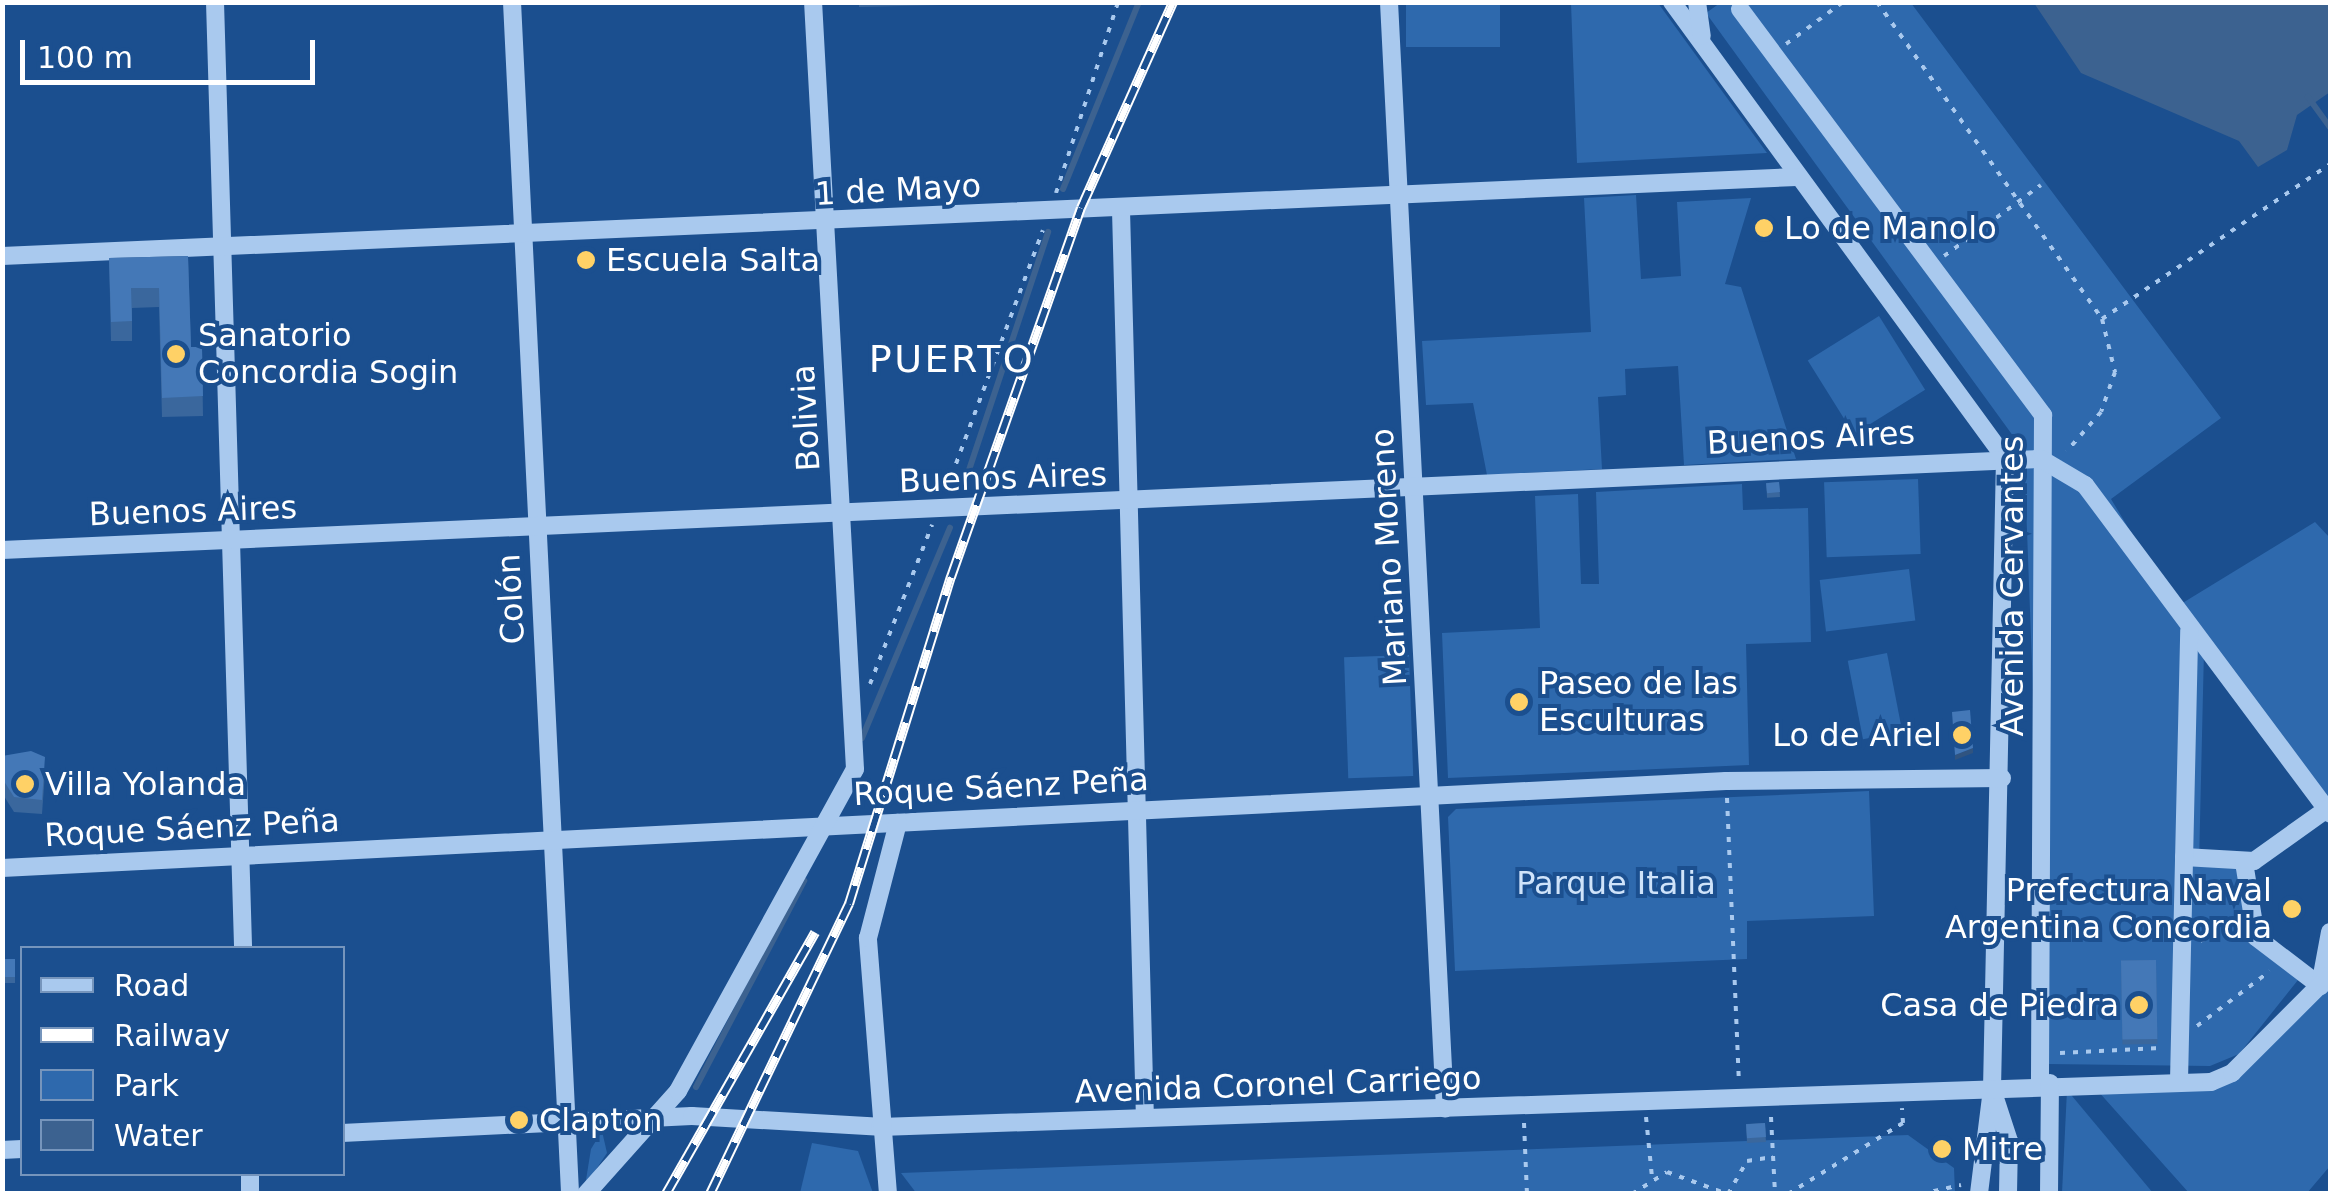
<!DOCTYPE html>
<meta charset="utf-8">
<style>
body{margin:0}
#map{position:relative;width:2333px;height:1196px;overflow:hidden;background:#1b4f8f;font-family:"DejaVu Sans",sans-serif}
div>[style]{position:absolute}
.green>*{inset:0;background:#2e69ad;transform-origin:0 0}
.water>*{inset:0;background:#3c6290}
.stream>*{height:6px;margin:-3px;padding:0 3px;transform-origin:3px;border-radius:3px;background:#3c6290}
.path>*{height:4px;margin-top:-2px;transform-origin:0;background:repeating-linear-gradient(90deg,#a9c9ee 0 5px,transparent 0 13px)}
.minor>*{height:18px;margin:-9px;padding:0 9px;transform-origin:9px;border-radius:9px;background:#a9c9ee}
.rail>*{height:10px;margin-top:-5px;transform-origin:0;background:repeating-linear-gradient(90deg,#1b4f8f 0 19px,#fff 0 38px);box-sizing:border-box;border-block:2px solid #fff}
.wall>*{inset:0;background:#3a679d;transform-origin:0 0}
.shaded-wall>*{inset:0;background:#305480}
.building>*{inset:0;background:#4478b7;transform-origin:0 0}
.dots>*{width:28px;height:28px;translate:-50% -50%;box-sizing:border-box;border:5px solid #1b4f8f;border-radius:50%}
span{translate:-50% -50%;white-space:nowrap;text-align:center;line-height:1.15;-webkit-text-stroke:8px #1b4f8f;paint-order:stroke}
.street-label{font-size:32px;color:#fff}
.poi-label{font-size:32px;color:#fff}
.left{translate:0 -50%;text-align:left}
.right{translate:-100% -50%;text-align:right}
.park-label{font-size:32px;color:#cfe3fa}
.quarter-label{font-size:38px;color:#fff;letter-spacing:2.5px}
.frame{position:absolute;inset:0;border:5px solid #fff;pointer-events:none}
.legend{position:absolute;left:20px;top:946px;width:325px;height:230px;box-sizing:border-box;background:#1b4f8f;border:2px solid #7695bc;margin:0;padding:12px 18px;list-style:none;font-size:30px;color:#fff}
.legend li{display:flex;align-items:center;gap:20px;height:50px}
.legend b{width:50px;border:2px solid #7695bc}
.scale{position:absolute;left:20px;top:40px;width:295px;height:45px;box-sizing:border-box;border:5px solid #fff;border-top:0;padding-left:12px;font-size:30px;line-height:35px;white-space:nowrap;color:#fff;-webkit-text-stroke:8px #1b4f8f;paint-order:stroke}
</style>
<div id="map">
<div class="green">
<div style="left:1406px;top:3px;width:94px;height:44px"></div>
<div style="clip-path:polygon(1571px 3px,1658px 3px,1767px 153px,1577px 163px)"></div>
<div style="clip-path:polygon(1720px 3px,1911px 3px,2221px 418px,2111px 499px,2176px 607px,2315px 522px,2330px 538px,2330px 806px,2204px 650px,2199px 865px,2237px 868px,2246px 918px,2298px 980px,2239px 1054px,2210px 1066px,2047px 1064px,2024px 451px,1706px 13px)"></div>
<div style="clip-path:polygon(1636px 195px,1641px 279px,1681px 276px,1677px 202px,1751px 198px,1725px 284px,1741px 287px,1796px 459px,1684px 465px,1678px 366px,1625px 369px,1626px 395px,1598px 397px,1602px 469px,1487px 475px,1473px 403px,1426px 405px,1422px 341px,1591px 332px,1584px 198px)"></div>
<div style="left:1879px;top:316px;width:87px;height:84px;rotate:58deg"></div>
<div style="left:1918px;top:479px;width:75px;height:94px;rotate:88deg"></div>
<div style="clip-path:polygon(1742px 484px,1743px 510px,1808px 508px,1811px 642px,1746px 644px,1749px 765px,1448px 778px,1442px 633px,1540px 628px,1535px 496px,1578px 494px,1581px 584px,1599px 584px,1596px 492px)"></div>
<div style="left:1909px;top:569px;width:52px;height:90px;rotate:83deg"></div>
<div style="left:1887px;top:653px;width:80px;height:40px;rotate:79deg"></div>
<div style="left:1409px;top:655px;width:121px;height:65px;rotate:88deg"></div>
<div style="clip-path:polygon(1869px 791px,1874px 916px,1747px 921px,1747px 959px,1455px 971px,1448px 817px,1456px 809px)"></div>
<div style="clip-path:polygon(2330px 987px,2330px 1166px,2307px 1193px,2189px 1193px,2097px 1090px,2211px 1085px)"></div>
<div style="clip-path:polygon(2067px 1090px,2153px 1193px,2062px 1193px)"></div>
<div style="clip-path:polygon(602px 1131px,607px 1153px,585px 1186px,591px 1149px)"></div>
<div style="clip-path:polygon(1908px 1135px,1954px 1168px,1955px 1193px,917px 1194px,901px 1173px)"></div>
<div style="clip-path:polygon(812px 1143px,858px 1151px,873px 1193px,800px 1193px)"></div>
</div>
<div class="water">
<div style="clip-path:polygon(2034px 3px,2330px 3px,2330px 92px,2297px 115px,2287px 150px,2258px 167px,2239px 141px,2081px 73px)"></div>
</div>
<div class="stream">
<div style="left:2308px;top:97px;width:37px;rotate:54deg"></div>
<div style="left:1063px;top:189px;width:202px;rotate:-67.9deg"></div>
<div style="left:963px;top:488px;width:270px;rotate:-71.6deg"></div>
<div style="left:862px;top:738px;width:228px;rotate:-67.3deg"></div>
<div style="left:696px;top:1087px;width:233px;rotate:-62.3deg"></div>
</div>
<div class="path">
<div style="left:1877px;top:2px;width:389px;rotate:54.6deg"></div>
<div style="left:2102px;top:319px;width:55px;rotate:76.2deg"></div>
<div style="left:2115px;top:372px;width:42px;rotate:109.3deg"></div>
<div style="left:2101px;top:412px;width:52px;rotate:131.1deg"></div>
<div style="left:1786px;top:44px;width:71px;rotate:-36.4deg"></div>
<div style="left:1056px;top:193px;width:201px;rotate:-72deg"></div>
<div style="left:1944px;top:256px;width:120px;rotate:-36.2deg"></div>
<div style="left:2102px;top:319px;width:276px;rotate:-34.2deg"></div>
<div style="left:947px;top:488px;width:275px;rotate:-69.6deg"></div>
<div style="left:870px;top:684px;width:171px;rotate:-68.7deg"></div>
<div style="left:1727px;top:798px;width:281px;rotate:87.6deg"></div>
<div style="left:2200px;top:941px;width:40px;rotate:-23.4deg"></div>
<div style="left:2197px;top:1026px;width:91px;rotate:-37deg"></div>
<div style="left:2060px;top:1053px;width:100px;rotate:-2.9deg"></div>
<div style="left:1646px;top:1117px;width:60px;rotate:84.3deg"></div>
<div style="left:1771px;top:1117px;width:77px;rotate:87deg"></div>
<div style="left:1524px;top:1123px;width:71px;rotate:87.6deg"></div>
<div style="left:1632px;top:1194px;width:41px;rotate:-32.2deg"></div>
<div style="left:1667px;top:1172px;width:64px;rotate:20.1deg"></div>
<div style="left:1728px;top:1194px;width:38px;rotate:-60deg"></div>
<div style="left:1747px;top:1161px;width:26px;rotate:-9deg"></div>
<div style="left:1788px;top:1194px;width:135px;rotate:-31.7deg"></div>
<div style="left:1903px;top:1123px;width:15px;rotate:-94deg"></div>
<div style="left:1921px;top:1194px;width:41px;rotate:-12.7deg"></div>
</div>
<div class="minor">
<div style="left:215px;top:2px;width:946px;rotate:88.3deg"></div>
<div style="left:512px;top:2px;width:1193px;rotate:87.21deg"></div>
<div style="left:1389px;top:2px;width:1108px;rotate:87.1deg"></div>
<div style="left:1672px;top:2px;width:565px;rotate:53.86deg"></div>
<div style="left:2005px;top:458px;width:631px;rotate:91.18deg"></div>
<div style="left:1992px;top:1089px;width:106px;rotate:97.1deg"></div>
<div style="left:1697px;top:2px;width:34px;rotate:82deg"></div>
<div style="left:1740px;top:9px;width:507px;rotate:53.27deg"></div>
<div style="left:2043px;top:415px;width:668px;rotate:90.26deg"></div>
<div style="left:1121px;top:210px;width:908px;rotate:88.49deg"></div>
<div style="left:2px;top:256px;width:1796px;rotate:-2.52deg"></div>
<div style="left:2px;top:550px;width:2041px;rotate:-2.56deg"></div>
<div style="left:2041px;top:459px;width:51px;rotate:30.6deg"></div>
<div style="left:2085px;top:485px;width:410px;rotate:53.3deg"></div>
<div style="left:2184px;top:857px;width:70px;rotate:3.3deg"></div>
<div style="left:2254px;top:861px;width:90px;rotate:-35.5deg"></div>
<div style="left:2244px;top:862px;width:76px;rotate:80.9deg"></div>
<div style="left:2256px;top:937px;width:81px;rotate:37.4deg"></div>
<div style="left:2320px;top:986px;width:55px;rotate:-79.5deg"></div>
<div style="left:2px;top:868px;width:1726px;rotate:-2.89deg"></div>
<div style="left:1726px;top:781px;width:276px;rotate:-0.6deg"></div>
<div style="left:2179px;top:1081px;width:451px;rotate:-88.7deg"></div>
<div style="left:1992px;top:1089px;width:55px;rotate:71.9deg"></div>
<div style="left:2009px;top:1141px;width:53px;rotate:91.1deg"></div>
<div style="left:342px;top:1133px;width:350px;rotate:-2.8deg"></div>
<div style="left:692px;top:1116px;width:188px;rotate:3.3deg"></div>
<div style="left:880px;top:1127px;width:1332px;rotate:-1.94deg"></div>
<div style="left:2211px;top:1082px;width:23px;rotate:-23deg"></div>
<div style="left:2232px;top:1073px;width:139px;rotate:-45deg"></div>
<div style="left:2px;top:1150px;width:20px;rotate:-3deg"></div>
<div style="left:250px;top:1174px;width:20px;rotate:90deg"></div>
<div style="left:586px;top:1194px;width:138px;rotate:-48.2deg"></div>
<div style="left:678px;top:1091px;width:367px;rotate:-61.2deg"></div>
<div style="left:855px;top:769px;width:768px;rotate:-93.13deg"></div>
<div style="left:888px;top:1194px;width:257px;rotate:-94.5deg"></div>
<div style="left:868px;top:938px;width:119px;rotate:-75.4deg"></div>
<div style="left:2049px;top:1194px;width:111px;rotate:-89.5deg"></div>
</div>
<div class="rail">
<div style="left:666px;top:1194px;width:301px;rotate:-60.3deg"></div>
<div style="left:710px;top:1194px;width:322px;rotate:-64.4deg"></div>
<div style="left:849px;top:904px;width:343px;rotate:-72.7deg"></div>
<div style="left:951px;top:577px;width:391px;rotate:-70.6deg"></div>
<div style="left:1081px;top:208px;width:226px;rotate:-65.9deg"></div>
</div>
<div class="wall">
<div style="clip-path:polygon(859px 2px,942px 2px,942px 5px,859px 7px)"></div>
<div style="clip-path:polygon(188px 256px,191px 347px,202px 347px,203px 416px,162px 417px,159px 307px,132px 308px,132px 341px,111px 341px,109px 258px)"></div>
<div style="left:1779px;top:482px;width:15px;height:13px;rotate:86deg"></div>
<div style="clip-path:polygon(2px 756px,45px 772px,42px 814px,14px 812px,2px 793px)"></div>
<div style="left:2px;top:959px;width:13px;height:24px"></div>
<div style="left:2156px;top:960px;width:84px;height:35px;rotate:89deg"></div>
<div style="left:1765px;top:1123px;width:19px;height:19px;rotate:87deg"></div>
</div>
<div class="shaded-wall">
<div style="clip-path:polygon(1973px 748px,1973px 753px,1955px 760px,1955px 755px)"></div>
</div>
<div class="building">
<div style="clip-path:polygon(188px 256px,191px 347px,202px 347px,203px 396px,162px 398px,159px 288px,131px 288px,132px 321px,111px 322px,109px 258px)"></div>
<div style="left:1779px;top:482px;width:10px;height:13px;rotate:84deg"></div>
<div style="clip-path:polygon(1970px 710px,1973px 748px,1955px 755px,1952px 712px)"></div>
<div style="clip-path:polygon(31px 751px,45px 757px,42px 800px,14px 797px,2px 778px,2px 756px)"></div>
<div style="left:2px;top:959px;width:13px;height:18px"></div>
<div style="left:2156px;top:960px;width:79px;height:35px;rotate:89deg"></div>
<div style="left:1765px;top:1123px;width:14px;height:19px;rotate:86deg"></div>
</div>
<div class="dots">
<div style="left:1764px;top:228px;background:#ffd166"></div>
<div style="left:586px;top:260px;background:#ffd166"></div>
<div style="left:176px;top:354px;background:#ffd166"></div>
<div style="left:1519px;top:702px;background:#ffd166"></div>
<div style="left:1962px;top:735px;background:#ffd166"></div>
<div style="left:25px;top:784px;background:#ffd166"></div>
<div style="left:2292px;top:909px;background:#ffd166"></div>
<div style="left:2139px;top:1005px;background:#ffd166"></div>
<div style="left:519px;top:1120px;background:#ffd166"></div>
<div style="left:1942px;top:1149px;background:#ffd166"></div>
</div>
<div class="street-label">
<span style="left:898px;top:190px;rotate:-3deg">1 de Mayo</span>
<span style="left:806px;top:418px;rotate:-93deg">Bolivia</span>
<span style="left:1811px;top:438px;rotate:-3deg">Buenos Aires</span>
<span style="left:1003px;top:478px;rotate:-2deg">Buenos Aires</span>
<span style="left:193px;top:511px;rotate:-2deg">Buenos Aires</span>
<span style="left:1389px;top:557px;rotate:-93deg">Mariano Moreno</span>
<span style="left:2012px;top:586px;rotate:-90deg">Avenida Cervantes</span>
<span style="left:511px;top:599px;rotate:-93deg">Colón</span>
<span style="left:1001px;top:787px;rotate:-3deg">Roque Sáenz Peña</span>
<span style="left:192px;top:828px;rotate:-3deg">Roque Sáenz Peña</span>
<span style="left:1278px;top:1085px;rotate:-2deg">Avenida Coronel Carriego</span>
</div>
<div class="poi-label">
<span class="left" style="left:1784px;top:228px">Lo de Manolo</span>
<span class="left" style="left:606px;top:260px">Escuela Salta</span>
<span class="left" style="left:198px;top:354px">Sanatorio<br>Concordia Sogin</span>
<span class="left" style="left:1539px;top:702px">Paseo de las<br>Esculturas</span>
<span class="right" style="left:1942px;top:735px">Lo de Ariel</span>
<span class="left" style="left:45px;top:784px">Villa Yolanda</span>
<span class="right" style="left:2272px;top:909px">Prefectura Naval<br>Argentina Concordia</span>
<span class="right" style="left:2119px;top:1005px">Casa de Piedra</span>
<span class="left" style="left:539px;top:1120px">Clapton</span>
<span class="left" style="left:1962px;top:1149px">Mitre</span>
</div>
<div class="park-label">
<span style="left:1616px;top:883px">Parque Italia</span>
</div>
<div class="quarter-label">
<span style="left:952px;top:360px">PUERTO</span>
</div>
<div class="frame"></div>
<ul class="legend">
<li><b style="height:12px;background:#a9c9ee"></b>Road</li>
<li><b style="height:12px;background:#fff"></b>Railway</li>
<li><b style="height:28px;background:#2e69ad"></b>Park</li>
<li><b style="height:28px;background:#3c6290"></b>Water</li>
</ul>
<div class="scale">100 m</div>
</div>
